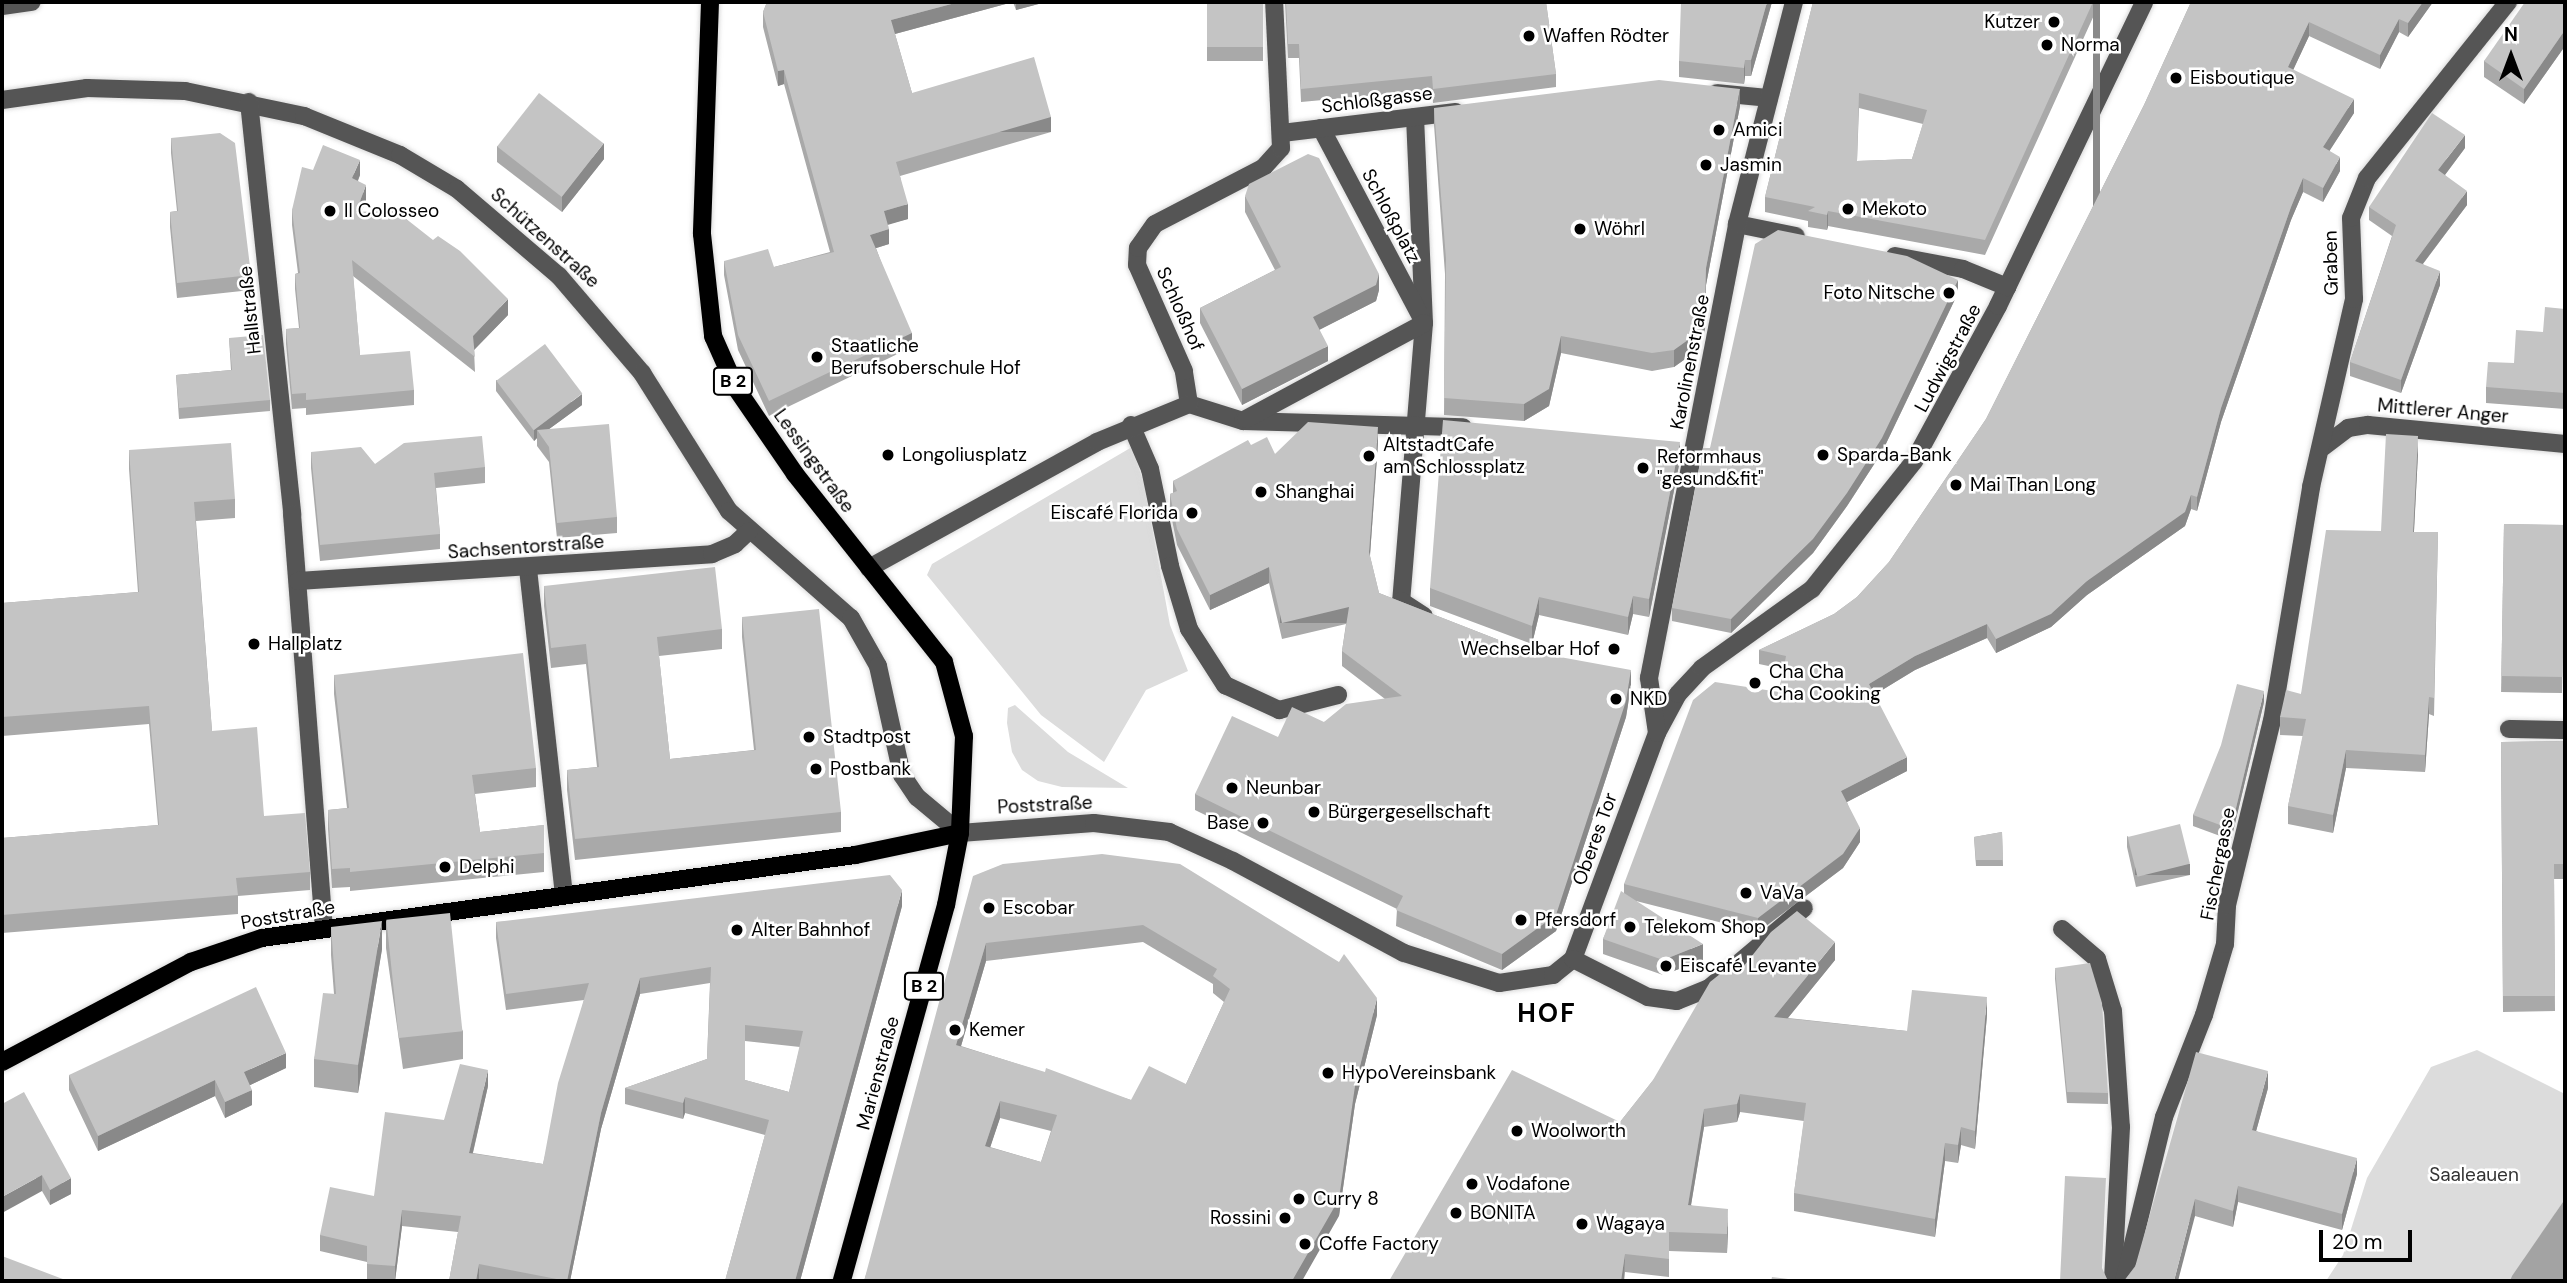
<!DOCTYPE html>
<meta charset="utf-8">
<style>
body{margin:0}
#map{position:relative;width:2567px;height:1283px;overflow:hidden;background:#fff;font-family:"DM Sans",sans-serif}
div>[style]{position:absolute}
.green>*{inset:0;background:#dcdcdc}
.water>*{inset:0;background:#a3a3a3}
.roads{filter:drop-shadow(0 0 2px #dbdbdb) drop-shadow(0 0 2px #dbdbdb)}
.minor>*{height:18px;margin:-9px;padding:0 9px;transform-origin:9px;border-radius:9px;background:#555}
.major>*{height:18px;margin:-9px;padding:0 9px;transform-origin:9px;border-radius:9px;background:#000}
.wall>*{inset:0;background:#a9a9a9;transform-origin:0 0}
.shaded-wall>*{inset:0;background:#898989;transform-origin:0 0}
.building>*{inset:0;background:#c4c4c4;transform-origin:0 0}
.dots>*{width:19px;height:19px;translate:-50% -50%;box-sizing:border-box;border:4px solid #fff;border-radius:50%}
span{translate:-50% -50%;white-space:nowrap;text-align:center;line-height:1.15;-webkit-text-stroke:5px #fff;paint-order:stroke}
.shield-label span{padding:2px 5px;background:#fff;border:2px solid;border-radius:5px;-webkit-text-stroke-width:0}
.shield-label{font-size:18px;color:#000;font-weight:700}
.poi-label{font-size:19px;color:#000}
.right{translate:-100% -50%;text-align:right}
.left{translate:0 -50%;text-align:left}
.street-label{font-size:19px;color:#000}
.park-label{font-size:19px;color:#333}
.district-label{font-size:26px;color:#000;font-weight:700;letter-spacing:2px}
.frame{position:absolute;inset:0;border:4px solid #000;pointer-events:none}
.north{position:absolute;left:2476px;top:21px;width:70px;height:70px;-webkit-text-stroke:5px #fff;paint-order:stroke;rotate:0deg;font-size:19px;font-weight:700;line-height:28px;text-align:center;color:#000}
.north::after{content:'';display:block;margin:auto;width:24px;height:32px;background:#000;clip-path:polygon(50% 0,100% 100%,50% 72%,0 100%)}
.scale{position:absolute;left:2319px;top:1230px;width:93px;height:32px;box-sizing:border-box;border:4px solid #000;border-top:0;padding-left:9px;font-size:21px;line-height:24px;white-space:nowrap;color:#000;-webkit-text-stroke:5px #fff;paint-order:stroke}
</style>
<div id="map">
<div class="green">
<div style="clip-path:polygon(1132px 447px,1144px 484px,1170px 625px,1188px 671px,1146px 690px,1104px 762px,1041px 715px,927px 575px,932px 564px)"></div>
<div style="clip-path:polygon(1015px 705px,1068px 752px,1128px 788px,1062px 787px,1038px 781px,1022px 770px,1012px 752px,1007px 723px,1008px 708px)"></div>
<div style="clip-path:polygon(2477px 1050px,2565px 1094px,2565px 1199px,2510px 1281px,2326px 1281px,2343px 1255px,2367px 1178px,2431px 1067px)"></div>
</div>
<div class="water">
<div style="clip-path:polygon(2565px 1199px,2565px 1281px,2510px 1281px,2512px 1276px)"></div>
</div>
<div class="roads">
<div class="minor">
<div style="left:2px;top:6px;width:30px;rotate:-8deg"></div>
<div style="left:1717px;top:93px;width:52px;rotate:5.5deg"></div>
<div style="left:2px;top:100px;width:86px;rotate:-8deg"></div>
<div style="left:87px;top:88px;width:98px;rotate:1.8deg"></div>
<div style="left:185px;top:91px;width:122px;rotate:11.9deg"></div>
<div style="left:304px;top:116px;width:104px;rotate:22.1deg"></div>
<div style="left:400px;top:155px;width:66px;rotate:30.8deg"></div>
<div style="left:457px;top:189px;width:134px;rotate:40.5deg"></div>
<div style="left:559px;top:276px;width:128px;rotate:49.4deg"></div>
<div style="left:642px;top:373px;width:163px;rotate:57.8deg"></div>
<div style="left:729px;top:511px;width:162px;rotate:41.3deg"></div>
<div style="left:851px;top:618px;width:55px;rotate:60.6deg"></div>
<div style="left:878px;top:666px;width:112px;rotate:77.6deg"></div>
<div style="left:902px;top:775px;width:27px;rotate:56deg"></div>
<div style="left:917px;top:797px;width:56px;rotate:39.9deg"></div>
<div style="left:960px;top:833px;width:134px;rotate:-4.3deg"></div>
<div style="left:1094px;top:823px;width:76px;rotate:6.8deg"></div>
<div style="left:1169px;top:832px;width:70px;rotate:24.4deg"></div>
<div style="left:1233px;top:861px;width:194px;rotate:28.3deg"></div>
<div style="left:1404px;top:953px;width:100px;rotate:17.5deg"></div>
<div style="left:1499px;top:983px;width:55px;rotate:-8.4deg"></div>
<div style="left:1553px;top:975px;width:26px;rotate:-39deg"></div>
<div style="left:1573px;top:959px;width:241px;rotate:-69.6deg"></div>
<div style="left:1657px;top:733px;width:44px;rotate:-61.7deg"></div>
<div style="left:1678px;top:694px;width:35px;rotate:-47deg"></div>
<div style="left:1702px;top:668px;width:135px;rotate:-35.7deg"></div>
<div style="left:1812px;top:589px;width:164px;rotate:-51.4deg"></div>
<div style="left:1914px;top:461px;width:176px;rotate:-61.5deg"></div>
<div style="left:1998px;top:306px;width:337px;rotate:-64.3deg"></div>
<div style="left:249px;top:102px;width:414px;rotate:84deg"></div>
<div style="left:292px;top:514px;width:416px;rotate:85.6deg"></div>
<div style="left:1415px;top:117px;width:206px;rotate:87.5deg"></div>
<div style="left:1424px;top:323px;width:279px;rotate:94.7deg"></div>
<div style="left:1401px;top:601px;width:27px;rotate:33deg"></div>
<div style="left:1321px;top:128px;width:214px;rotate:62.1deg"></div>
<div style="left:1282px;top:133px;width:175px;rotate:-6.9deg"></div>
<div style="left:1737px;top:224px;width:60px;rotate:11.5deg"></div>
<div style="left:1895px;top:256px;width:69px;rotate:10.8deg"></div>
<div style="left:1963px;top:269px;width:48px;rotate:22.2deg"></div>
<div style="left:1189px;top:404px;width:57px;rotate:17.5deg"></div>
<div style="left:1243px;top:421px;width:220px;rotate:1.6deg"></div>
<div style="left:1189px;top:404px;width:33px;rotate:-99deg"></div>
<div style="left:1184px;top:371px;width:116px;rotate:-113.9deg"></div>
<div style="left:1137px;top:265px;width:17px;rotate:-87deg"></div>
<div style="left:1138px;top:248px;width:29px;rotate:-55deg"></div>
<div style="left:1155px;top:224px;width:122px;rotate:-27.4deg"></div>
<div style="left:1263px;top:168px;width:27px;rotate:-48deg"></div>
<div style="left:1281px;top:148px;width:146px;rotate:-92.7deg"></div>
<div style="left:1246px;top:419px;width:202px;rotate:-28.3deg"></div>
<div style="left:1131px;top:425px;width:48px;rotate:66.6deg"></div>
<div style="left:1150px;top:469px;width:99px;rotate:78.3deg"></div>
<div style="left:1170px;top:566px;width:66px;rotate:73.2deg"></div>
<div style="left:1189px;top:629px;width:67px;rotate:57.3deg"></div>
<div style="left:1225px;top:685px;width:60px;rotate:24.8deg"></div>
<div style="left:1279px;top:710px;width:61px;rotate:-14.3deg"></div>
<div style="left:2323px;top:447px;width:31px;rotate:-37deg"></div>
<div style="left:2348px;top:428px;width:20px;rotate:-9deg"></div>
<div style="left:2368px;top:425px;width:198px;rotate:5.5deg"></div>
<div style="left:869px;top:568px;width:260px;rotate:-28.9deg"></div>
<div style="left:1097px;top:442px;width:100px;rotate:-22.4deg"></div>
<div style="left:528px;top:569px;width:326px;rotate:83.7deg"></div>
<div style="left:298px;top:581px;width:415px;rotate:-3.7deg"></div>
<div style="left:712px;top:554px;width:25px;rotate:-23deg"></div>
<div style="left:735px;top:544px;width:19px;rotate:-43deg"></div>
<div style="left:2509px;top:729px;width:56px;rotate:1deg"></div>
<div style="left:1657px;top:733px;width:56px;rotate:-98.3deg"></div>
<div style="left:1649px;top:678px;width:462px;rotate:-79deg"></div>
<div style="left:1737px;top:224px;width:229px;rotate:-75.6deg"></div>
<div style="left:2062px;top:929px;width:46px;rotate:40.6deg"></div>
<div style="left:2097px;top:959px;width:54px;rotate:72.9deg"></div>
<div style="left:2113px;top:1011px;width:116px;rotate:86.1deg"></div>
<div style="left:2121px;top:1127px;width:154px;rotate:93deg"></div>
<div style="left:1573px;top:959px;width:84px;rotate:26.9deg"></div>
<div style="left:1648px;top:997px;width:29px;rotate:8deg"></div>
<div style="left:1677px;top:1001px;width:35px;rotate:-22deg"></div>
<div style="left:1709px;top:988px;width:124px;rotate:-40.1deg"></div>
<div style="left:2124px;top:1281px;width:169px;rotate:-76.3deg"></div>
<div style="left:2164px;top:1117px;width:110px;rotate:-68.6deg"></div>
<div style="left:2204px;top:1015px;width:74px;rotate:-73.5deg"></div>
<div style="left:2225px;top:944px;width:39px;rotate:-87deg"></div>
<div style="left:2227px;top:905px;width:189px;rotate:-76.3deg"></div>
<div style="left:2272px;top:721px;width:237px;rotate:-80.5deg"></div>
<div style="left:2311px;top:487px;width:193px;rotate:-77.1deg"></div>
<div style="left:2354px;top:299px;width:81px;rotate:-92.1deg"></div>
<div style="left:2351px;top:218px;width:43px;rotate:-68.2deg"></div>
<div style="left:2367px;top:178px;width:226px;rotate:-51.3deg"></div>
</div>
<div class="major">
<div style="left:710px;top:2px;width:232px;rotate:92deg"></div>
<div style="left:702px;top:234px;width:103px;rotate:83.8deg"></div>
<div style="left:713px;top:336px;width:57px;rotate:66.1deg"></div>
<div style="left:736px;top:388px;width:104px;rotate:55.5deg"></div>
<div style="left:795px;top:474px;width:240px;rotate:51.6deg"></div>
<div style="left:944px;top:662px;width:77px;rotate:74.9deg"></div>
<div style="left:964px;top:736px;width:97px;rotate:92.4deg"></div>
<div style="left:960px;top:833px;width:73px;rotate:101deg"></div>
<div style="left:946px;top:905px;width:390px;rotate:105.5deg"></div>
<div style="left:2px;top:1062px;width:214px;rotate:-27.9deg"></div>
<div style="left:191px;top:962px;width:75px;rotate:-18.7deg"></div>
<div style="left:262px;top:938px;width:599px;rotate:-7.97deg"></div>
<div style="left:855px;top:855px;width:107px;rotate:-11.8deg"></div>
</div>
</div>
<div class="wall">
<div style="clip-path:polygon(767px 2px,1046px 2px,1016px 10px,1013px 2px,895px 34px,912px 93px,1051px 132px,900px 176px,908px 219px,888px 224px,889px 244px,876px 248px,912px 347px,769px 416px,738px 350px,724px 275px,724px 261px,774px 267px,830px 252px,784px 84px,778px 86px,763px 27px,763px 12px)"></div>
<div style="left:1207px;top:2px;width:56px;height:59px"></div>
<div style="clip-path:polygon(1285px 2px,1546px 2px,1556px 74px,1556px 87px,1433px 103px,1432px 90px,1301px 102px,1299px 58px,1288px 58px)"></div>
<div style="clip-path:polygon(1772px 2px,1751px 76px,1745px 76px,1744px 84px,1679px 77px,1679px 61px)"></div>
<div style="clip-path:polygon(evenodd,1813px 2px,2100px 2px,1985px 255px,1828px 226px,1827px 230px,1808px 227px,1808px 221px,1765px 212px,1765px 197px,1813px 2px,1859px 108px,1923px 124px,1912px 159px,1857px 161px,1859px 108px)"></div>
<div style="clip-path:polygon(2191px 2px,2433px 2px,2408px 37px,2399px 32px,2380px 69px,2309px 36px,2293px 70px,2354px 113px,2329px 151px,2340px 171px,2323px 202px,2303px 192px,2291px 220px,2221px 422px,2197px 511px,2191px 509px,2185px 526px,2087px 595px,2051px 627px,1996px 653px,1987px 638px,1915px 670px,1874px 695px,1907px 771px,1847px 802px,1860px 842px,1843px 868px,1758px 932px,1636px 901px,1703px 960px,1663px 975px,1603px 954px,1603px 939px,1624px 893px,1624px 884px,1779px 692px,1783px 669px,1759px 664px,1759px 650px,1834px 614px,1857px 597px,1889px 562px,1986px 419px,2144px 105px)"></div>
<div style="clip-path:polygon(2565px 2px,2565px 46px,2524px 104px,2484px 77px,2484px 61px)"></div>
<div style="clip-path:polygon(1740px 106px,1706px 285px,1705px 331px,1688px 357px,1674px 367px,1652px 371px,1561px 353px,1549px 406px,1524px 421px,1444px 415px,1445px 274px,1434px 125px,1434px 108px)"></div>
<div style="clip-path:polygon(171px 138px,251px 275px,251px 290px,177px 298px,170px 227px,170px 212px,177px 211px,171px 153px)"></div>
<div style="clip-path:polygon(497px 146px,604px 159px,562px 212px,497px 162px)"></div>
<div style="clip-path:polygon(2465px 148px,2445px 175px,2467px 205px,2423px 264px,2440px 285px,2401px 393px,2350px 376px,2350px 362px,2392px 236px,2369px 220px,2369px 207px)"></div>
<div style="clip-path:polygon(313px 170px,360px 175px,358px 181px,366px 200px,361px 212px,405px 218px,508px 315px,474px 350px,475px 372px,353px 276px,360px 355px,414px 390px,414px 405px,306px 415px,306px 408px,292px 409px,286px 344px,286px 329px,299px 328px,295px 289px,295px 274px,298px 273px,292px 225px,292px 210px)"></div>
<div style="clip-path:polygon(1245px 196px,1379px 290px,1376px 301px,1319px 330px,1328px 361px,1242px 405px,1200px 323px,1200px 308px,1275px 270px,1245px 212px)"></div>
<div style="clip-path:polygon(1958px 293px,1882px 452px,1847px 506px,1813px 553px,1731px 633px,1672px 621px,1672px 608px,1710px 448px)"></div>
<div style="clip-path:polygon(2565px 309px,2565px 409px,2486px 403px,2486px 387px,2514px 363px)"></div>
<div style="clip-path:polygon(229px 338px,270px 400px,270px 411px,179px 419px,176px 375px,231px 370px)"></div>
<div style="clip-path:polygon(496px 380px,582px 405px,549px 429px,617px 517px,617px 533px,557px 538px,549px 462px,537px 446px,537px 438px,534px 441px,496px 391px)"></div>
<div style="clip-path:polygon(1378px 443px,1370px 556px,1379px 593px,1527px 651px,1631px 686px,1626px 717px,1556px 931px,1502px 970px,1396px 926px,1397px 909px,1195px 810px,1195px 794px,1278px 737px,1324px 722px,1385px 699px,1342px 666px,1342px 651px,1346px 624px,1282px 639px,1269px 583px,1210px 610px,1177px 545px,1170px 510px,1170px 494px,1173px 493px,1173px 481px,1251px 445px,1275px 454px)"></div>
<div style="clip-path:polygon(129px 450px,235px 499px,235px 518px,196px 521px,212px 731px,264px 816px,310px 872px,310px 890px,238px 896px,238px 914px,2px 933px,2px 838px,158px 825px,149px 724px,2px 736px,2px 603px,138px 592px,129px 469px)"></div>
<div style="clip-path:polygon(311px 452px,375px 464px,485px 467px,485px 483px,436px 488px,440px 534px,440px 549px,320px 561px,311px 468px)"></div>
<div style="clip-path:polygon(2418px 453px,2414px 532px,2438px 532px,2434px 716px,2429px 714px,2425px 772px,2346px 768px,2333px 833px,2288px 824px,2288px 806px,2303px 736px,2280px 735px,2280px 717px,2301px 694px,2381px 531px)"></div>
<div style="clip-path:polygon(1680px 460px,1649px 617px,1633px 614px,1628px 635px,1539px 615px,1532px 644px,1430px 606px,1430px 588px)"></div>
<div style="left:2504px;top:524px;width:61px;height:168px;rotate:1deg"></div>
<div style="clip-path:polygon(544px 586px,722px 629px,722px 649px,659px 656px,670px 759px,754px 750px,742px 637px,742px 617px,841px 812px,841px 832px,575px 860px,567px 790px,567px 770px,597px 767px,586px 664px,551px 668px,544px 606px)"></div>
<div style="clip-path:polygon(334px 675px,536px 768px,536px 787px,475px 794px,480px 832px,544px 825px,544px 872px,350px 891px,350px 887px,332px 888px,328px 829px,328px 810px,347px 808px,334px 694px)"></div>
<div style="clip-path:polygon(2264px 702px,2231px 840px,2193px 826px,2193px 815px)"></div>
<div style="clip-path:polygon(2565px 741px,2565px 879px,2554px 879px,2555px 1011px,2503px 1012px,2501px 742px)"></div>
<div style="clip-path:polygon(2002px 832px,2003px 866px,1976px 866px,1974px 837px)"></div>
<div style="clip-path:polygon(2127px 836px,2190px 875px,2136px 887px,2127px 847px)"></div>
<div style="clip-path:polygon(evenodd,1003px 864px,1377px 1015px,1355px 1104px,1339px 1216px,864px 1281px,1003px 864px,1143px 942px,1213px 984px,1213px 993px,1224px 1002px,1186px 1084px,1131px 1100px,961px 1046px,986px 961px,1143px 942px,1003px 864px,1000px 1118px,1051px 1131px,1041px 1162px,990px 1147px,1000px 1118px)"></div>
<div style="clip-path:polygon(evenodd,902px 906px,800px 1281px,725px 1281px,765px 1135px,685px 1113px,683px 1119px,625px 1104px,625px 1088px,707px 1059px,710px 983px,640px 994px,601px 1129px,570px 1281px,487px 1281px,479px 1280px,479px 1281px,449px 1281px,458px 1232px,402px 1226px,395px 1281px,367px 1280px,367px 1262px,320px 1251px,320px 1235px,374px 1196px,444px 1120px,488px 1086px,473px 1153px,543px 1164px,584px 1000px,506px 1010px,496px 938px,496px 922px,902px 906px,745px 1041px,800px 1047px,789px 1092px,745px 1080px,745px 1041px)"></div>
<div style="clip-path:polygon(386px 920px,463px 1031px,463px 1059px,403px 1069px,386px 948px)"></div>
<div style="clip-path:polygon(331px 927px,382px 949px,358px 1093px,314px 1087px,314px 1059px,334px 994px,331px 955px)"></div>
<div style="clip-path:polygon(1835px 960px,1788px 1018px,1907px 1031px,1987px 1015px,1975px 1149px,1961px 1145px,1958px 1163px,1945px 1161px,1935px 1237px,1794px 1211px,1794px 1193px,1804px 1121px,1740px 1112px,1737px 1122px,1704px 1127px,1691px 1205px,1728px 1227px,1727px 1253px,1669px 1251px,1669px 1277px,1625px 1272px,1624px 1281px,1389px 1281px,1620px 1122px,1743px 967px)"></div>
<div style="clip-path:polygon(2055px 968px,2108px 1093px,2108px 1104px,2067px 1103px,2055px 979px)"></div>
<div style="clip-path:polygon(286px 1068px,250px 1085px,252px 1105px,225px 1118px,215px 1096px,98px 1151px,69px 1090px,69px 1075px)"></div>
<div style="clip-path:polygon(2268px 1088px,2256px 1131px,2357px 1174px,2342px 1230px,2238px 1202px,2233px 1227px,2195px 1216px,2124px 1281px)"></div>
<div style="clip-path:polygon(2px 1104px,71px 1194px,50px 1205px,42px 1191px)"></div>
</div>
<div class="shaded-wall">
<div style="clip-path:polygon(959px 2px,1013px 2px,891px 35px,891px 20px)"></div>
<div style="clip-path:polygon(1016px 2px,1046px 2px,1016px 10px)"></div>
<div style="clip-path:polygon(1767px 2px,1772px 2px,1751px 76px,1751px 60px)"></div>
<div style="left:2093px;top:2px;width:7px;height:261px"></div>
<div style="clip-path:polygon(2423px 2px,2433px 2px,2408px 37px,2408px 23px)"></div>
<div style="clip-path:polygon(2399px 19px,2399px 32px,2380px 69px,2380px 55px)"></div>
<div style="clip-path:polygon(2309px 22px,2309px 36px,2288px 81px,2288px 67px)"></div>
<div style="clip-path:polygon(2565px 30px,2565px 46px,2524px 104px,2524px 89px)"></div>
<div style="clip-path:polygon(1745px 60px,1745px 76px,1744px 84px,1744px 68px)"></div>
<div style="clip-path:polygon(784px 70px,784px 84px,778px 86px,778px 71px)"></div>
<div style="clip-path:polygon(1740px 89px,1740px 106px,1706px 285px,1705px 331px,1688px 357px,1674px 367px,1674px 350px,1706px 268px)"></div>
<div style="clip-path:polygon(2354px 99px,2354px 113px,2323px 161px,2323px 147px)"></div>
<div style="left:1051px;top:117px;width:15px;height:161px;rotate:90deg"></div>
<div style="clip-path:polygon(2465px 135px,2465px 148px,2438px 184px,2438px 170px)"></div>
<div style="clip-path:polygon(604px 143px,604px 159px,562px 212px,562px 196px)"></div>
<div style="clip-path:polygon(2340px 157px,2340px 171px,2323px 202px,2323px 188px)"></div>
<div style="clip-path:polygon(360px 160px,360px 175px,352px 193px,352px 178px)"></div>
<div style="clip-path:polygon(2303px 178px,2303px 192px,2291px 220px,2221px 422px,2197px 511px,2197px 497px,2221px 408px,2291px 207px)"></div>
<div style="clip-path:polygon(366px 185px,366px 200px,356px 227px,356px 212px)"></div>
<div style="clip-path:polygon(2467px 191px,2467px 205px,2415px 274px,2415px 261px)"></div>
<div style="clip-path:polygon(908px 204px,908px 219px,884px 226px,884px 211px)"></div>
<div style="clip-path:polygon(1828px 211px,1828px 226px,1827px 230px,1827px 215px)"></div>
<div style="clip-path:polygon(889px 229px,889px 244px,870px 250px,870px 235px)"></div>
<div style="clip-path:polygon(2440px 271px,2440px 285px,2401px 393px,2401px 380px)"></div>
<div style="clip-path:polygon(1379px 274px,1379px 290px,1376px 301px,1313px 333px,1313px 317px)"></div>
<div style="clip-path:polygon(1958px 280px,1958px 293px,1882px 452px,1847px 506px,1813px 553px,1731px 633px,1731px 619px)"></div>
<div style="clip-path:polygon(508px 299px,508px 315px,473px 351px,473px 336px)"></div>
<div style="left:912px;top:333px;width:14px;height:158px;rotate:90deg"></div>
<div style="clip-path:polygon(1561px 336px,1561px 353px,1549px 406px,1524px 421px,1524px 404px)"></div>
<div style="clip-path:polygon(1328px 346px,1328px 361px,1242px 405px,1242px 389px)"></div>
<div style="clip-path:polygon(582px 394px,582px 405px,541px 435px,537px 430px,537px 438px,534px 441px,534px 430px)"></div>
<div style="clip-path:polygon(1378px 427px,1378px 443px,1369px 568px,1369px 552px)"></div>
<div style="clip-path:polygon(2418px 436px,2418px 453px,2413px 549px,2413px 532px)"></div>
<div style="clip-path:polygon(1680px 442px,1680px 460px,1649px 617px,1649px 599px)"></div>
<div style="clip-path:polygon(2191px 495px,2191px 509px,2185px 526px,2087px 595px,2051px 627px,1996px 653px,1996px 639px,2087px 581px)"></div>
<div style="clip-path:polygon(1269px 567px,1269px 583px,1210px 610px,1210px 595px)"></div>
<div style="clip-path:polygon(1633px 596px,1633px 614px,1628px 635px,1628px 617px)"></div>
<div style="clip-path:polygon(1539px 597px,1539px 615px,1532px 644px,1532px 626px)"></div>
<div style="left:1349px;top:607px;width:16px;height:69px;rotate:90deg"></div>
<div style="clip-path:polygon(1987px 624px,1987px 638px,1915px 670px,1869px 698px,1869px 684px,1915px 656px)"></div>
<div style="clip-path:polygon(1631px 670px,1631px 686px,1626px 717px,1556px 931px,1502px 970px,1502px 954px)"></div>
<div style="clip-path:polygon(2264px 691px,2264px 702px,2231px 840px,2231px 829px)"></div>
<div style="clip-path:polygon(2429px 697px,2429px 714px,2425px 772px,2425px 755px)"></div>
<div style="clip-path:polygon(2346px 750px,2346px 768px,2333px 833px,2333px 815px)"></div>
<div style="clip-path:polygon(1907px 757px,1907px 771px,1841px 805px,1841px 791px)"></div>
<div style="clip-path:polygon(1860px 828px,1860px 842px,1843px 868px,1758px 932px,1758px 918px)"></div>
<div style="left:2190px;top:864px;width:11px;height:55px;rotate:90deg"></div>
<div style="clip-path:polygon(902px 890px,902px 906px,800px 1281px,795px 1281px)"></div>
<div style="clip-path:polygon(382px 921px,382px 949px,358px 1093px,358px 1065px)"></div>
<div style="clip-path:polygon(1835px 942px,1835px 960px,1774px 1035px,1774px 1017px)"></div>
<div style="clip-path:polygon(986px 943px,986px 961px,956px 1063px,956px 1045px)"></div>
<div style="clip-path:polygon(1703px 944px,1703px 960px,1663px 975px,1663px 960px)"></div>
<div style="clip-path:polygon(640px 978px,640px 994px,601px 1129px,570px 1281px,567px 1281px,601px 1113px)"></div>
<div style="clip-path:polygon(1987px 997px,1987px 1015px,1975px 1149px,1975px 1131px)"></div>
<div style="clip-path:polygon(1377px 998px,1377px 1015px,1355px 1104px,1339px 1216px,1302px 1281px,1292px 1281px,1355px 1086px)"></div>
<div style="clip-path:polygon(286px 1053px,286px 1068px,244px 1088px,244px 1072px)"></div>
<div style="clip-path:polygon(488px 1070px,488px 1086px,469px 1169px,469px 1153px)"></div>
<div style="clip-path:polygon(2268px 1071px,2268px 1088px,2252px 1146px,2252px 1130px)"></div>
<div style="clip-path:polygon(215px 1080px,215px 1096px,98px 1151px,98px 1136px)"></div>
<div style="clip-path:polygon(252px 1090px,252px 1105px,225px 1118px,225px 1102px)"></div>
<div style="clip-path:polygon(1740px 1094px,1740px 1112px,1737px 1122px,1737px 1104px)"></div>
<div style="clip-path:polygon(685px 1097px,685px 1113px,683px 1119px,683px 1103px)"></div>
<div style="clip-path:polygon(1000px 1101px,1000px 1118px,985px 1163px,985px 1146px)"></div>
<div style="clip-path:polygon(1704px 1109px,1704px 1127px,1688px 1223px,1688px 1205px)"></div>
<div style="clip-path:polygon(1961px 1127px,1961px 1145px,1958px 1163px,1958px 1145px)"></div>
<div style="clip-path:polygon(1945px 1143px,1945px 1161px,1935px 1237px,1935px 1219px)"></div>
<div style="clip-path:polygon(2357px 1158px,2357px 1174px,2342px 1230px,2342px 1214px)"></div>
<div style="clip-path:polygon(42px 1175px,42px 1191px,2px 1213px,2px 1197px)"></div>
<div style="clip-path:polygon(71px 1178px,71px 1194px,50px 1205px,50px 1190px)"></div>
<div style="clip-path:polygon(2238px 1186px,2238px 1202px,2233px 1227px,2233px 1211px)"></div>
<div style="clip-path:polygon(2195px 1199px,2195px 1216px,2178px 1281px,2174px 1281px)"></div>
<div style="clip-path:polygon(1728px 1209px,1728px 1227px,1727px 1253px,1727px 1234px)"></div>
<div style="clip-path:polygon(402px 1210px,402px 1226px,395px 1281px,395px 1266px)"></div>
<div style="clip-path:polygon(1625px 1254px,1624px 1281px,1621px 1281px)"></div>
<div style="clip-path:polygon(479px 1264px,479px 1281px,476px 1281px)"></div>
</div>
<div class="building">
<div style="clip-path:polygon(767px 2px,959px 2px,891px 20px,912px 93px,1034px 57px,1051px 117px,896px 162px,908px 204px,884px 211px,889px 229px,870px 235px,912px 333px,769px 401px,738px 335px,724px 261px,768px 249px,774px 267px,834px 252px,784px 70px,778px 71px,763px 12px)"></div>
<div style="left:1207px;top:2px;width:56px;height:45px"></div>
<div style="clip-path:polygon(1286px 2px,1546px 2px,1556px 74px,1433px 89px,1432px 76px,1301px 89px,1299px 44px,1288px 44px)"></div>
<div style="clip-path:polygon(1681px 2px,1767px 2px,1751px 60px,1745px 60px,1744px 68px,1679px 61px)"></div>
<div style="clip-path:polygon(evenodd,1813px 2px,2093px 2px,1985px 240px,1828px 211px,1827px 215px,1808px 211px,1815px 207px,1765px 197px,1813px 2px,1859px 93px,1927px 110px,1912px 159px,1857px 161px,1859px 93px)"></div>
<div style="clip-path:polygon(2191px 2px,2423px 2px,2408px 23px,2399px 19px,2380px 55px,2309px 22px,2288px 67px,2354px 99px,2323px 147px,2340px 157px,2323px 188px,2303px 178px,2291px 207px,2221px 408px,2197px 497px,2191px 495px,2185px 512px,2087px 581px,2051px 614px,1996px 639px,1987px 624px,1915px 656px,1869px 684px,1907px 757px,1841px 791px,1860px 828px,1843px 854px,1758px 918px,1624px 884px,1693px 700px,1715px 682px,1779px 692px,1786px 656px,1759px 650px,1834px 614px,1857px 597px,1889px 562px,1986px 419px,2144px 105px)"></div>
<div style="clip-path:polygon(2525px 2px,2565px 2px,2565px 30px,2524px 89px,2484px 61px)"></div>
<div style="clip-path:polygon(1659px 80px,1740px 89px,1706px 268px,1705px 313px,1688px 340px,1674px 350px,1652px 353px,1561px 336px,1549px 389px,1524px 404px,1444px 398px,1446px 259px,1434px 108px)"></div>
<div style="left:539px;top:93px;width:82px;height:68px;rotate:38deg"></div>
<div style="clip-path:polygon(2432px 113px,2465px 135px,2438px 170px,2467px 191px,2415px 261px,2440px 271px,2401px 380px,2350px 362px,2396px 225px,2369px 207px)"></div>
<div style="clip-path:polygon(220px 133px,235px 143px,251px 275px,177px 283px,170px 212px,178px 211px,171px 138px)"></div>
<div style="clip-path:polygon(323px 145px,360px 160px,352px 178px,366px 185px,356px 212px,405px 210px,405px 218px,433px 240px,438px 236px,460px 251px,508px 299px,473px 336px,475px 357px,352px 260px,360px 355px,410px 351px,414px 390px,306px 400px,306px 393px,292px 394px,286px 329px,300px 328px,295px 274px,300px 273px,292px 210px,302px 167px,313px 170px)"></div>
<div style="clip-path:polygon(1308px 154px,1319px 158px,1379px 274px,1376px 285px,1313px 317px,1328px 346px,1242px 389px,1200px 308px,1281px 267px,1245px 196px,1249px 184px)"></div>
<div style="clip-path:polygon(1778px 230px,1907px 256px,1958px 280px,1882px 438px,1847px 493px,1813px 539px,1731px 619px,1672px 608px,1703px 448px,1710px 448px,1755px 244px)"></div>
<div style="clip-path:polygon(2545px 307px,2565px 309px,2565px 393px,2486px 387px,2488px 362px,2514px 363px,2516px 330px,2543px 332px)"></div>
<div style="clip-path:polygon(263px 335px,270px 400px,179px 408px,176px 375px,232px 370px,229px 338px)"></div>
<div style="left:545px;top:344px;width:62px;height:61px;rotate:53deg"></div>
<div style="clip-path:polygon(1443px 420px,1680px 442px,1649px 599px,1633px 596px,1628px 617px,1539px 597px,1532px 626px,1430px 588px)"></div>
<div style="clip-path:polygon(1308px 422px,1378px 427px,1369px 552px,1379px 593px,1527px 651px,1631px 670px,1626px 701px,1556px 915px,1502px 954px,1396px 910px,1403px 896px,1195px 794px,1232px 716px,1278px 737px,1292px 707px,1324px 722px,1346px 704px,1402px 696px,1342px 651px,1349px 607px,1282px 623px,1269px 567px,1210px 595px,1177px 529px,1170px 494px,1177px 491px,1173px 481px,1248px 440px,1251px 445px,1267px 437px,1275px 454px)"></div>
<div style="clip-path:polygon(609px 424px,617px 517px,557px 523px,549px 447px,537px 430px)"></div>
<div style="clip-path:polygon(2386px 434px,2418px 436px,2413px 532px,2438px 532px,2434px 698px,2429px 697px,2425px 755px,2346px 750px,2333px 815px,2288px 806px,2306px 719px,2280px 717px,2286px 690px,2301px 694px,2326px 530px,2381px 531px)"></div>
<div style="clip-path:polygon(482px 436px,485px 467px,434px 473px,440px 534px,320px 545px,311px 452px,361px 447px,375px 464px,404px 443px)"></div>
<div style="clip-path:polygon(231px 443px,235px 499px,194px 502px,212px 731px,257px 727px,264px 816px,305px 813px,310px 872px,236px 878px,238px 895px,2px 915px,2px 838px,159px 825px,149px 706px,2px 717px,2px 603px,139px 592px,129px 450px)"></div>
<div style="left:2504px;top:524px;width:61px;height:152px;rotate:1deg"></div>
<div style="clip-path:polygon(715px 567px,722px 629px,657px 637px,670px 759px,756px 750px,742px 617px,819px 609px,841px 812px,575px 839px,567px 770px,599px 767px,586px 644px,551px 648px,544px 586px)"></div>
<div style="clip-path:polygon(523px 653px,536px 768px,472px 775px,480px 832px,544px 825px,544px 853px,350px 872px,350px 868px,332px 869px,328px 810px,349px 808px,334px 675px)"></div>
<div style="clip-path:polygon(2237px 684px,2264px 691px,2231px 829px,2193px 815px,2221px 745px)"></div>
<div style="clip-path:polygon(2565px 741px,2565px 864px,2554px 864px,2555px 996px,2503px 996px,2501px 742px)"></div>
<div style="left:2180px;top:824px;width:41px;height:54px;rotate:76deg"></div>
<div style="clip-path:polygon(2002px 832px,2003px 860px,1976px 860px,1974px 837px)"></div>
<div style="clip-path:polygon(evenodd,1102px 854px,1180px 864px,1339px 962px,1344px 954px,1377px 998px,1355px 1086px,1339px 1199px,1292px 1281px,864px 1281px,973px 876px,1003px 864px,1102px 854px,1143px 925px,1217px 969px,1213px 976px,1230px 989px,1186px 1084px,1149px 1066px,1131px 1100px,1046px 1068px,1045px 1072px,956px 1045px,986px 943px,1143px 925px,1102px 854px,1000px 1101px,1057px 1115px,1041px 1162px,985px 1146px,1000px 1101px)"></div>
<div style="clip-path:polygon(evenodd,890px 875px,902px 890px,795px 1281px,725px 1281px,769px 1120px,685px 1097px,683px 1103px,625px 1088px,707px 1059px,711px 967px,640px 978px,601px 1113px,567px 1281px,479px 1264px,476px 1281px,449px 1281px,461px 1216px,402px 1210px,395px 1266px,367px 1264px,367px 1246px,320px 1235px,330px 1187px,374px 1196px,385px 1112px,444px 1120px,460px 1064px,488px 1070px,469px 1153px,543px 1164px,558px 1083px,589px 983px,506px 994px,496px 922px,890px 875px,745px 1025px,803px 1031px,789px 1092px,745px 1080px,745px 1025px)"></div>
<div style="clip-path:polygon(1621px 891px,1703px 944px,1663px 960px,1603px 939px)"></div>
<div style="clip-path:polygon(1797px 911px,1835px 942px,1774px 1017px,1907px 1031px,1912px 990px,1987px 997px,1975px 1131px,1961px 1127px,1958px 1145px,1945px 1143px,1935px 1219px,1794px 1193px,1806px 1103px,1740px 1094px,1737px 1104px,1704px 1109px,1688px 1205px,1728px 1209px,1727px 1234px,1669px 1232px,1669px 1259px,1625px 1254px,1621px 1281px,1389px 1281px,1512px 1070px,1620px 1122px,1653px 1080px,1710px 982px,1735px 962px,1743px 967px,1771px 932px)"></div>
<div style="left:450px;top:913px;width:119px;height:64px;rotate:84deg"></div>
<div style="clip-path:polygon(382px 921px,358px 1065px,314px 1059px,323px 993px,336px 994px,331px 927px)"></div>
<div style="clip-path:polygon(2090px 963px,2102px 1003px,2108px 1093px,2067px 1092px,2055px 968px)"></div>
<div style="clip-path:polygon(256px 987px,286px 1053px,244px 1072px,252px 1090px,225px 1102px,215px 1080px,98px 1136px,69px 1075px)"></div>
<div style="clip-path:polygon(2196px 1052px,2268px 1071px,2252px 1130px,2357px 1158px,2342px 1214px,2238px 1186px,2233px 1211px,2195px 1199px,2174px 1281px,2124px 1281px,2135px 1267px)"></div>
<div style="clip-path:polygon(24px 1092px,71px 1178px,50px 1190px,42px 1175px,2px 1197px,2px 1104px)"></div>
<div style="clip-path:polygon(2065px 1176px,2106px 1178px,2102px 1268px,2108px 1281px,2060px 1281px)"></div>
<div style="clip-path:polygon(2px 1256px,68px 1281px,2px 1281px)"></div>
<div style="clip-path:polygon(1772px 1277px,1804px 1281px,1771px 1281px)"></div>
</div>
<div class="dots">
<div style="left:2054px;top:22px;background:#000"></div>
<div style="left:1529px;top:36px;background:#000"></div>
<div style="left:2047px;top:45px;background:#000"></div>
<div style="left:2176px;top:78px;background:#000"></div>
<div style="left:1719px;top:130px;background:#000"></div>
<div style="left:1706px;top:165px;background:#000"></div>
<div style="left:1848px;top:209px;background:#000"></div>
<div style="left:330px;top:211px;background:#000"></div>
<div style="left:1580px;top:229px;background:#000"></div>
<div style="left:1949px;top:293px;background:#000"></div>
<div style="left:817px;top:357px;background:#000"></div>
<div style="left:888px;top:455px;background:#000"></div>
<div style="left:1823px;top:455px;background:#000"></div>
<div style="left:1369px;top:456px;background:#000"></div>
<div style="left:1643px;top:468px;background:#000"></div>
<div style="left:1956px;top:485px;background:#000"></div>
<div style="left:1261px;top:492px;background:#000"></div>
<div style="left:1192px;top:513px;background:#000"></div>
<div style="left:254px;top:644px;background:#000"></div>
<div style="left:1614px;top:649px;background:#000"></div>
<div style="left:1755px;top:683px;background:#000"></div>
<div style="left:1616px;top:699px;background:#000"></div>
<div style="left:809px;top:737px;background:#000"></div>
<div style="left:816px;top:769px;background:#000"></div>
<div style="left:1232px;top:788px;background:#000"></div>
<div style="left:1314px;top:812px;background:#000"></div>
<div style="left:1263px;top:823px;background:#000"></div>
<div style="left:445px;top:867px;background:#000"></div>
<div style="left:1746px;top:893px;background:#000"></div>
<div style="left:989px;top:908px;background:#000"></div>
<div style="left:1521px;top:920px;background:#000"></div>
<div style="left:1630px;top:927px;background:#000"></div>
<div style="left:737px;top:930px;background:#000"></div>
<div style="left:1666px;top:966px;background:#000"></div>
<div style="left:955px;top:1030px;background:#000"></div>
<div style="left:1328px;top:1073px;background:#000"></div>
<div style="left:1517px;top:1131px;background:#000"></div>
<div style="left:1472px;top:1184px;background:#000"></div>
<div style="left:1299px;top:1199px;background:#000"></div>
<div style="left:1456px;top:1213px;background:#000"></div>
<div style="left:1285px;top:1218px;background:#000"></div>
<div style="left:1582px;top:1224px;background:#000"></div>
<div style="left:1305px;top:1244px;background:#000"></div>
</div>
<div class="shield-label">
<span style="left:733px;top:381px">B 2</span>
<span style="left:924px;top:986px">B 2</span>
</div>
<div class="poi-label">
<span class="right" style="left:2040px;top:22px">Kutzer</span>
<span class="left" style="left:1543px;top:36px">Waffen Rödter</span>
<span class="left" style="left:2061px;top:45px">Norma</span>
<span class="left" style="left:2190px;top:78px">Eisboutique</span>
<span class="left" style="left:1733px;top:130px">Amici</span>
<span class="left" style="left:1720px;top:165px">Jasmin</span>
<span class="left" style="left:1862px;top:209px">Mekoto</span>
<span class="left" style="left:344px;top:211px">Il Colosseo</span>
<span class="left" style="left:1594px;top:229px">Wöhrl</span>
<span class="right" style="left:1935px;top:293px">Foto Nitsche</span>
<span class="left" style="left:831px;top:357px">Staatliche<br>Berufsoberschule Hof</span>
<span class="left" style="left:1383px;top:456px">AltstadtCafe<br>am Schlossplatz</span>
<span class="left" style="left:902px;top:455px">Longoliusplatz</span>
<span class="left" style="left:1837px;top:455px">Sparda-Bank</span>
<span class="left" style="left:1657px;top:468px">Reformhaus<br>"gesund&amp;fit"</span>
<span class="left" style="left:1970px;top:485px">Mai Than Long</span>
<span class="left" style="left:1275px;top:492px">Shanghai</span>
<span class="right" style="left:1178px;top:513px">Eiscafé Florida</span>
<span class="left" style="left:268px;top:644px">Hallplatz</span>
<span class="right" style="left:1600px;top:649px">Wechselbar Hof</span>
<span class="left" style="left:1769px;top:683px">Cha Cha<br>Cha Cooking</span>
<span class="left" style="left:1630px;top:699px">NKD</span>
<span class="left" style="left:823px;top:737px">Stadtpost</span>
<span class="left" style="left:830px;top:769px">Postbank</span>
<span class="left" style="left:1246px;top:788px">Neunbar</span>
<span class="left" style="left:1328px;top:812px">Bürgergesellschaft</span>
<span class="right" style="left:1249px;top:823px">Base</span>
<span class="left" style="left:459px;top:867px">Delphi</span>
<span class="left" style="left:1760px;top:893px">VaVa</span>
<span class="left" style="left:1003px;top:908px">Escobar</span>
<span class="left" style="left:1535px;top:920px">Pfersdorf</span>
<span class="left" style="left:1644px;top:927px">Telekom Shop</span>
<span class="left" style="left:751px;top:930px">Alter Bahnhof</span>
<span class="left" style="left:1680px;top:966px">Eiscafé Levante</span>
<span class="left" style="left:969px;top:1030px">Kemer</span>
<span class="left" style="left:1342px;top:1073px">HypoVereinsbank</span>
<span class="left" style="left:1531px;top:1131px">Woolworth</span>
<span class="left" style="left:1486px;top:1184px">Vodafone</span>
<span class="left" style="left:1313px;top:1199px">Curry 8</span>
<span class="left" style="left:1470px;top:1213px">BONITA</span>
<span class="right" style="left:1271px;top:1218px">Rossini</span>
<span class="left" style="left:1596px;top:1224px">Wagaya</span>
<span class="left" style="left:1319px;top:1244px">Coffe Factory</span>
</div>
<div class="street-label">
<span style="left:1377px;top:100px;rotate:-7deg">Schloßgasse</span>
<span style="left:1391px;top:216px;rotate:62deg">Schloßplatz</span>
<span style="left:545px;top:238px;rotate:42deg">Schützenstraße</span>
<span style="left:2331px;top:263px;rotate:-91deg">Graben</span>
<span style="left:1180px;top:309px;rotate:66deg">Schloßhof</span>
<span style="left:250px;top:310px;rotate:-96deg">Hallstraße</span>
<span style="left:1948px;top:358px;rotate:-62deg">Ludwigstraße</span>
<span style="left:1690px;top:362px;rotate:-79deg">Karolinenstraße</span>
<span style="left:2443px;top:411px;rotate:5deg">Mittlerer Anger</span>
<span style="left:814px;top:461px;rotate:54deg">Lessingstraße</span>
<span style="left:526px;top:547px;rotate:-4deg">Sachsentorstraße</span>
<span style="left:1045px;top:805px;rotate:-3deg">Poststraße</span>
<span style="left:1595px;top:839px;rotate:-70deg">Oberes Tor</span>
<span style="left:2218px;top:864px;rotate:-79deg">Fischergasse</span>
<span style="left:288px;top:915px;rotate:-10deg">Poststraße</span>
<span style="left:878px;top:1073px;rotate:-75deg">Marienstraße</span>
</div>
<div class="park-label">
<span style="left:2474px;top:1175px">Saaleauen</span>
</div>
<div class="district-label">
<span style="left:1547px;top:1014px">HOF</span>
</div>
<div class="frame"></div>
<div class="north">N</div>
<div class="scale">20 m</div>
</div>
